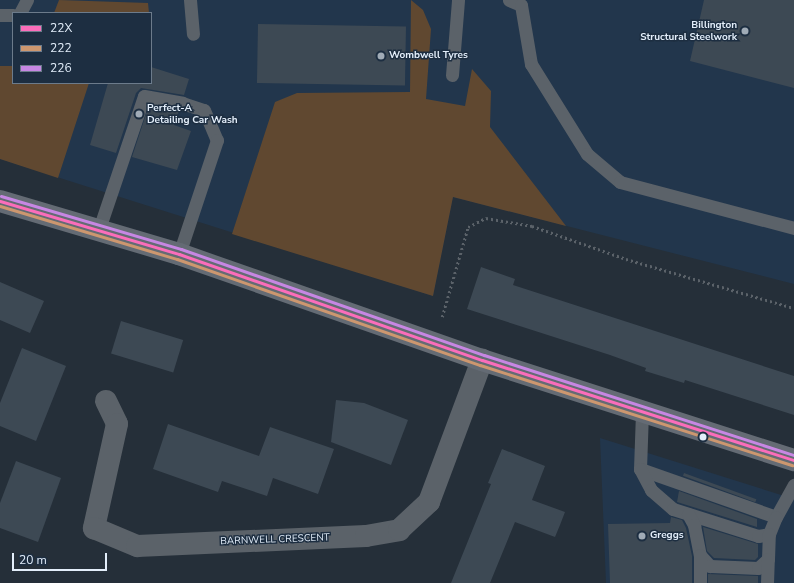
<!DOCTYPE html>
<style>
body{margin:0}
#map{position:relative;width:794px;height:583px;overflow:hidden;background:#252f39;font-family:"Nunito Sans",sans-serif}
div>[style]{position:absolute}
.built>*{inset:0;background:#22364c}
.green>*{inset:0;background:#604830}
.building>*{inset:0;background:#3d4954;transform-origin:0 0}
.path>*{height:2.5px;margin-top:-1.25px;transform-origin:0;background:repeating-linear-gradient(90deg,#5b6269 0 2px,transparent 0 5px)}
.lane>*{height:13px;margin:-6.5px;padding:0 6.5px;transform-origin:6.5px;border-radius:6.5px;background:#5b6269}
.street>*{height:22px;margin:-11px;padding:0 11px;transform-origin:11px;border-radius:11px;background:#5b6269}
.primary>*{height:22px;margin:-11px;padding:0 11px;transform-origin:11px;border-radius:11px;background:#646b74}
.bus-1>*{height:3px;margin:-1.5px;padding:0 1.5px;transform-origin:1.5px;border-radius:1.5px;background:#fb6dba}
.bus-2>*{height:3px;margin:-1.5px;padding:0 1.5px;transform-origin:1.5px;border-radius:1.5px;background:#cd976f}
.bus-3>*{height:3px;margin:-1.5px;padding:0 1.5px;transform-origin:1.5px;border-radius:1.5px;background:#c787e3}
.dots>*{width:11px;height:11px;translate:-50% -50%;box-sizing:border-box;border:2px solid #1d2e41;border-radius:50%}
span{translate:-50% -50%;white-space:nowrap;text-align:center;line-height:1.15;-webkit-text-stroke:3px #1d2e41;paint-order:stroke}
.poi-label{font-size:10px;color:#e3eefa;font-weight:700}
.right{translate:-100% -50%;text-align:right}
.left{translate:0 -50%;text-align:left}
.street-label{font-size:10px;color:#e3eefa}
.legend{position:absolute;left:12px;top:12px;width:140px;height:72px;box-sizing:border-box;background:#1d2e41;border:1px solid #6c7b8b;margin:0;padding:5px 7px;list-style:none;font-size:12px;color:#e3eefa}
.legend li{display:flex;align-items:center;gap:8px;height:20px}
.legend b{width:20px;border:1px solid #6c7b8b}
.scale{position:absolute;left:12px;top:553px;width:95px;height:18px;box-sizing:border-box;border:2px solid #e3eefa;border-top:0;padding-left:5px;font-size:12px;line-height:14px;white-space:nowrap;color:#e3eefa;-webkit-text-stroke:3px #1d2e41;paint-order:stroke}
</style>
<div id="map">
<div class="built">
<div style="clip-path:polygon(evenodd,0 0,794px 0,794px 284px,453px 197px,433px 296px,0 159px,0 0,13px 13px,151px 13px,151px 83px,13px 83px,13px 13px)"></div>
<div style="clip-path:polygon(600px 438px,794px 499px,794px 583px,606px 583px)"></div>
</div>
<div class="green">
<div style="clip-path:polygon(59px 0,148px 3px,149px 13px,54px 13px)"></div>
<div style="clip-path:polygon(411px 0,423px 10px,431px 29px,426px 99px,465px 106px,472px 69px,491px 91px,490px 127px,566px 226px,453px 197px,433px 296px,232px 234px,275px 102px,297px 93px,410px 92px)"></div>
<div style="clip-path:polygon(0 66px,13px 66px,13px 83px,89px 83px,58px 178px,0 159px)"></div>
</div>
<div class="building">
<div style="clip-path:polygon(704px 0,794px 0,794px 88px,690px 61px)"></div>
<div style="left:258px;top:24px;width:148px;height:59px;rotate:1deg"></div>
<div style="clip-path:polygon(151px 67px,189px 79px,184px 95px,141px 88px,136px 93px,116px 153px,90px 145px,108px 83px,151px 83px)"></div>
<div style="clip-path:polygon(149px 105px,179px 111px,174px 125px,191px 131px,177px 170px,132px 157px)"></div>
<div style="clip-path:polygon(481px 267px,515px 279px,513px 285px,794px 376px,794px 415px,685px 380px,684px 383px,645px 371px,646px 368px,610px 355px,467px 309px)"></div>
<div style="clip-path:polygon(0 282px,44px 301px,30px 333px,0 320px)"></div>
<div style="left:121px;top:321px;width:65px;height:34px;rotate:17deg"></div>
<div style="clip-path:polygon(22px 348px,66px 366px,36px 441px,0 426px,0 403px)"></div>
<div style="clip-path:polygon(336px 400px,364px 403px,408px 420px,391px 465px,331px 442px)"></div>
<div style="clip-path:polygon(168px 424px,259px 456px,270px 427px,334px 449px,318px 494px,273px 478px,267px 496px,222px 481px,218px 492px,153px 469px)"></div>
<div style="clip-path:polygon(502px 449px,545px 466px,532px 500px,565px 512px,560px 525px,555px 537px,515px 522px,490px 583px,451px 583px,491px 484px,488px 483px)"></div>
<div style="clip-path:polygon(16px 461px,61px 478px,38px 542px,0 528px,0 503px)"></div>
<div style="left:684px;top:473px;width:77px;height:3px;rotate:20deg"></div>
<div style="clip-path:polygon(679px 491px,757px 519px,757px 527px,677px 502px)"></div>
<div style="clip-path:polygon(671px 517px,682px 520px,686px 528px,692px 556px,692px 583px,610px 583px,608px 524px,670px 523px)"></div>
<div style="clip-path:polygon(703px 527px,758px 544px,758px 557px,755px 560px,714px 558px,707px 551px)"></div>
<div style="clip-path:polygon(708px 574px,758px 576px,758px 583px,708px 583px)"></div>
</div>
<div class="path">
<div style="left:442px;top:317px;width:94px;rotate:-73.9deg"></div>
<div style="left:468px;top:227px;width:20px;rotate:-27deg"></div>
<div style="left:486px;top:218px;width:47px;rotate:9.9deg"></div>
<div style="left:532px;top:226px;width:100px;rotate:19.3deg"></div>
<div style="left:626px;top:259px;width:175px;rotate:16.3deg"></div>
</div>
<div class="lane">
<div style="left:190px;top:0;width:34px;rotate:85deg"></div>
<div style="left:509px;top:0;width:13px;rotate:23deg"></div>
<div style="left:521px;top:5px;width:60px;rotate:80.4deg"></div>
<div style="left:531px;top:64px;width:106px;rotate:58.1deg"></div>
<div style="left:587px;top:154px;width:43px;rotate:40.3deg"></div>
<div style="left:620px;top:182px;width:180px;rotate:14.8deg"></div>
<div style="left:20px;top:13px;width:15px;rotate:-62deg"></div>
<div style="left:0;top:15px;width:13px"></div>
<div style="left:452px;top:75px;width:75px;rotate:-85.4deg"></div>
<div style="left:99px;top:229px;width:140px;rotate:-71.3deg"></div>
<div style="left:144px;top:96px;width:39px;rotate:10deg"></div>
<div style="left:182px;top:103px;width:23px;rotate:18deg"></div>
<div style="left:204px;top:110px;width:33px;rotate:67deg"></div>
<div style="left:217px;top:140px;width:120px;rotate:108.4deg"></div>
<div style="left:642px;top:412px;width:57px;rotate:92deg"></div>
<div style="left:640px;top:469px;width:144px;rotate:19.4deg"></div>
<div style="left:776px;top:517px;width:37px;rotate:-61deg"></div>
<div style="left:640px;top:469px;width:24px;rotate:62deg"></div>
<div style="left:651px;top:490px;width:29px;rotate:41deg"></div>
<div style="left:673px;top:509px;width:89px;rotate:17.6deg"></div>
<div style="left:758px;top:536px;width:11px;rotate:-10deg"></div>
<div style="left:769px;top:534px;width:18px;rotate:-68deg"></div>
<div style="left:688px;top:514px;width:13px;rotate:61deg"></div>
<div style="left:694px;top:525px;width:31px;rotate:79deg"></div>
<div style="left:700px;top:555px;width:15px;rotate:48deg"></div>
<div style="left:710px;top:566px;width:48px;rotate:2.4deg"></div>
<div style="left:758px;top:568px;width:13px;rotate:-42deg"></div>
<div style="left:768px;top:559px;width:25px;rotate:-88deg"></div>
<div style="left:700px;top:555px;width:28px;rotate:90deg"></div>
<div style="left:767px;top:583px;width:24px;rotate:-88deg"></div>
</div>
<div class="street">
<div style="left:106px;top:401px;width:25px;rotate:64deg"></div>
<div style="left:117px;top:424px;width:107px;rotate:102.5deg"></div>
<div style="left:94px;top:528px;width:47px;rotate:22.7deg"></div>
<div style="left:137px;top:546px;width:229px;rotate:-2.5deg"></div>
<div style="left:366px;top:536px;width:34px;rotate:-10deg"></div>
<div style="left:399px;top:530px;width:41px;rotate:-43deg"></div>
<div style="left:429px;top:502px;width:152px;rotate:-69.5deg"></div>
</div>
<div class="primary">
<div style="left:0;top:201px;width:187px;rotate:16.5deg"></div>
<div style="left:179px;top:254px;width:321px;rotate:19.3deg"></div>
<div style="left:482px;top:360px;width:328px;rotate:17.8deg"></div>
</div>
<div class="bus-1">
<div style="left:0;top:201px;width:187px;rotate:16.5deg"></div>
<div style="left:179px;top:254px;width:321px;rotate:19.3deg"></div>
<div style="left:482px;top:360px;width:328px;rotate:17.8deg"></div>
</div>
<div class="bus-2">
<div style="left:0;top:206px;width:185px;rotate:16.7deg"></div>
<div style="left:177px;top:259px;width:321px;rotate:19.3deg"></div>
<div style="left:480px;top:365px;width:328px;rotate:17.8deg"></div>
</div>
<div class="bus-3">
<div style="left:1px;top:196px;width:188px;rotate:16.4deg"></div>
<div style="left:181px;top:249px;width:321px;rotate:19.3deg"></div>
<div style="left:484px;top:355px;width:326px;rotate:17.9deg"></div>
</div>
<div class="dots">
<div style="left:745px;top:31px;background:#a0abb6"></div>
<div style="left:381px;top:56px;background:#a0abb6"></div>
<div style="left:139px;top:114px;background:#a0abb6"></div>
<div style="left:703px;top:437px;background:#e3eefa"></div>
<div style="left:642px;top:536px;background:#a0abb6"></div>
</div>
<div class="poi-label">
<span class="right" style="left:737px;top:31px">Billington<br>Structural Steelwork</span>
<span class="left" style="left:389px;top:56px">Wombwell Tyres</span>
<span class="left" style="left:147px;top:114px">Perfect-A<br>Detailing Car Wash</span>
<span class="left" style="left:650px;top:536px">Greggs</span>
</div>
<div class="street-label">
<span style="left:275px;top:540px;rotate:-2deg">BARNWELL CRESCENT</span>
</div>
<ul class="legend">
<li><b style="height:5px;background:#fb6dba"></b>22X</li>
<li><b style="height:5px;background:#cd976f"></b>222</li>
<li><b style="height:5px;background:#c787e3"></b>226</li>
</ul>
<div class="scale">20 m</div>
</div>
